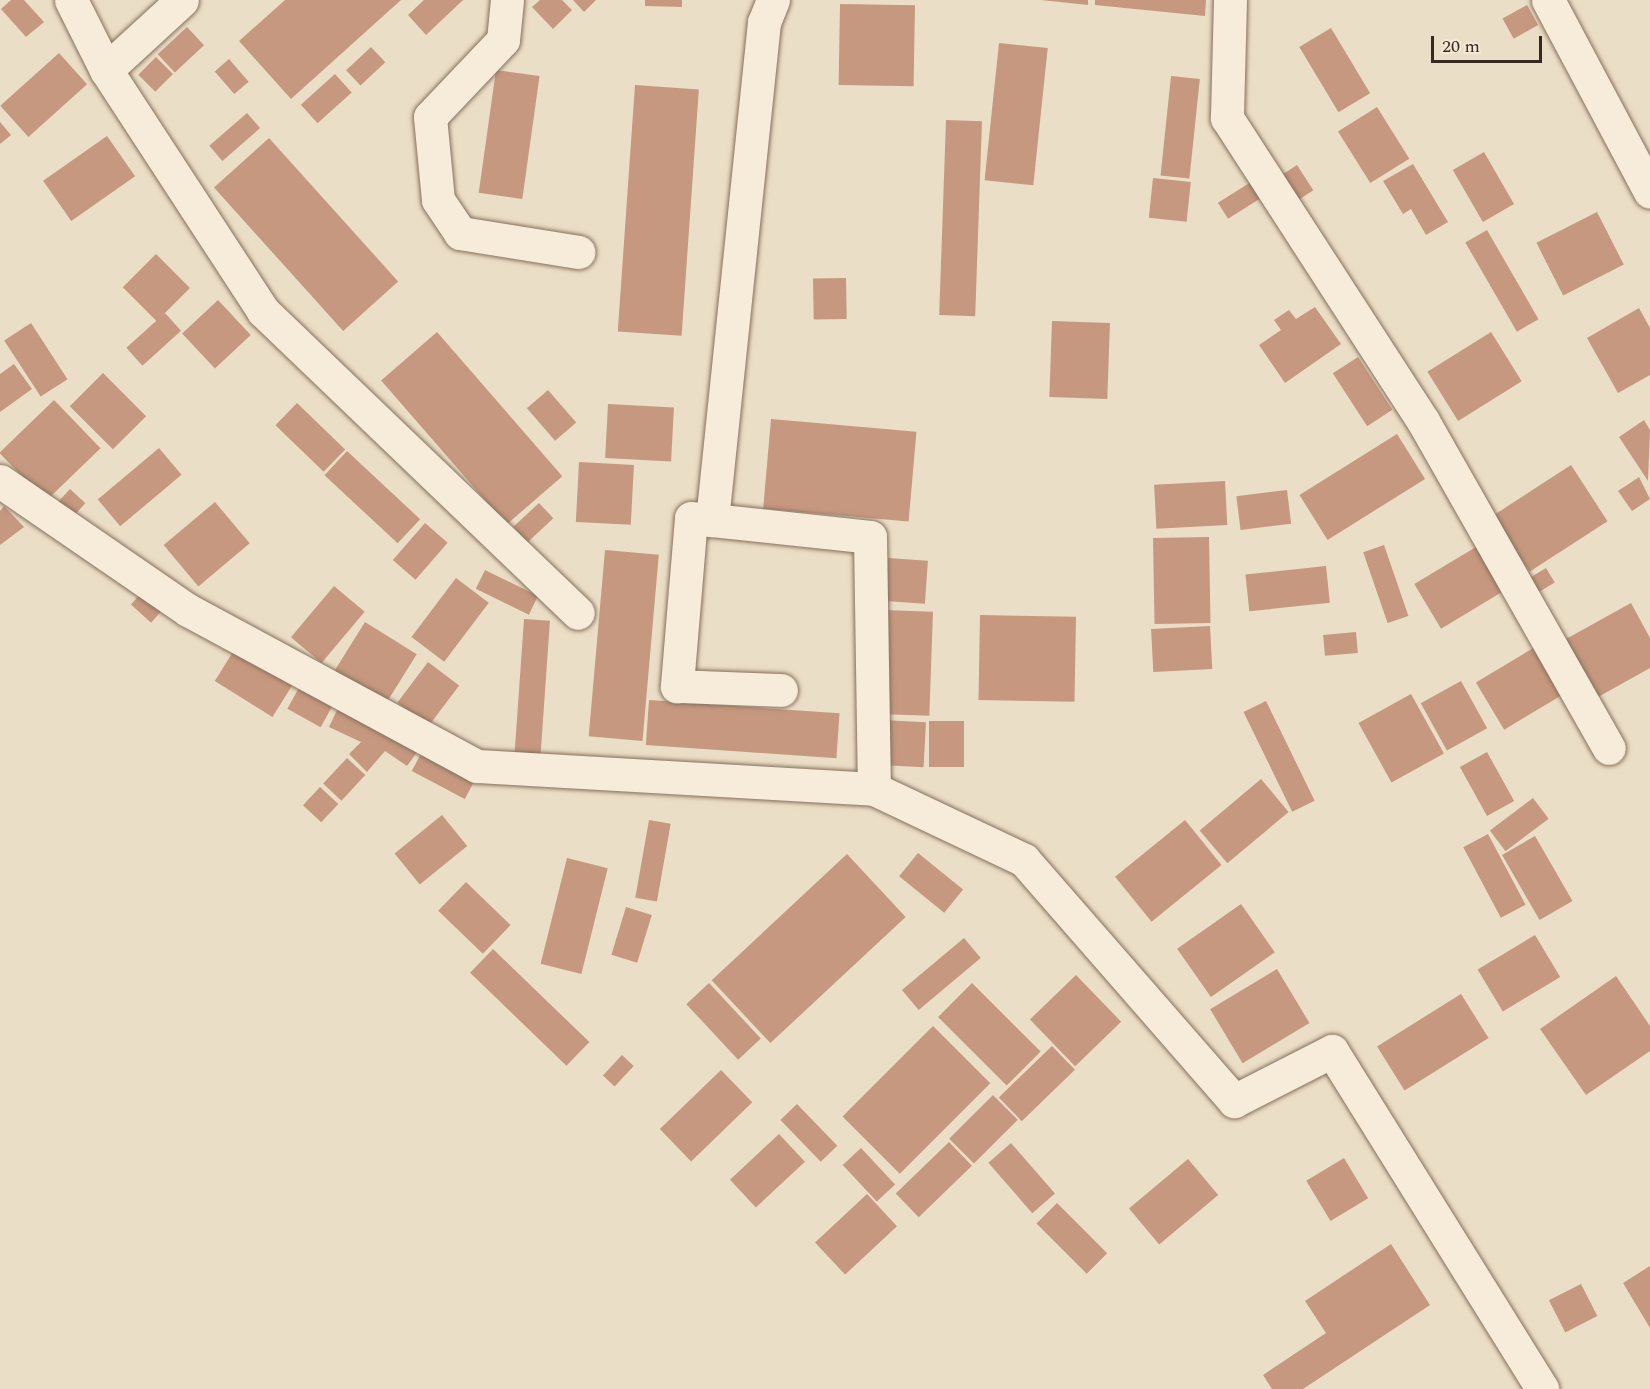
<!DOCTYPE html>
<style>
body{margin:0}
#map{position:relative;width:1650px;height:1389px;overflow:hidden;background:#ebdec6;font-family:Spectral,serif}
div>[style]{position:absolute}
.building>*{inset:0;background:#c6987f;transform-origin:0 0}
.roads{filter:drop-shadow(0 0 2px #85705d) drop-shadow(0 0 2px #85705d)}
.minor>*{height:33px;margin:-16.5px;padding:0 16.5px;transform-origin:16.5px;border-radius:16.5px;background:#f6ecd9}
span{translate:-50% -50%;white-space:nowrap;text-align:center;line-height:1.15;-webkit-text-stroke:5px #f3e8d5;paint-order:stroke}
.scale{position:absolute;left:1431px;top:36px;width:111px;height:27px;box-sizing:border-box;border:3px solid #362920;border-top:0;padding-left:8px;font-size:18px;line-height:21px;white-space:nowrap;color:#362920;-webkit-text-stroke:4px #f3e8d5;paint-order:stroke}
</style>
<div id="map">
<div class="building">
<div style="clip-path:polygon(11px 0,24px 0,44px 22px,26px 37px,1px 9px)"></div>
<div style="clip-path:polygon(285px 0,401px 0,291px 99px,239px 41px)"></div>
<div style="clip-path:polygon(424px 0,463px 0,426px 35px,408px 15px)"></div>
<div style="clip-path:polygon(540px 0,562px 0,572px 10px,553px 29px,532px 7px)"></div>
<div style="clip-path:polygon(573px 0,596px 0,584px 12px)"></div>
<div style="clip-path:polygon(645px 0,682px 0,682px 7px,645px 6px)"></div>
<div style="clip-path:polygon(1041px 0,1088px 0,1088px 5px)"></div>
<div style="clip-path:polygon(1095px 0,1206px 0,1205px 16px,1095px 5px)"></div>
<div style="left:840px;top:4px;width:75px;height:81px;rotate:1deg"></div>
<div style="left:1527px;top:5px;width:23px;height:28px;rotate:61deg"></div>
<div style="left:187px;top:27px;width:25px;height:40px;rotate:47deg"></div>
<div style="left:1331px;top:28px;width:76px;height:37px;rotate:59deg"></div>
<div style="left:999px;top:43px;width:49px;height:138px;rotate:6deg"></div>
<div style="left:371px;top:47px;width:21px;height:34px;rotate:47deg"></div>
<div style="left:59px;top:53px;width:42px;height:79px;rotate:48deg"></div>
<div style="left:156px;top:57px;width:24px;height:25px;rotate:45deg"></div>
<div style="left:229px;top:59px;width:30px;height:19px;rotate:49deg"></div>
<div style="left:496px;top:70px;width:44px;height:124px;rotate:8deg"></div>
<div style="left:335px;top:74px;width:25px;height:46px;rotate:48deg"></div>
<div style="left:1171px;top:76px;width:29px;height:100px;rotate:6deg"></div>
<div style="left:635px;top:85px;width:64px;height:247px;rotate:4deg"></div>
<div style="left:1377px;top:107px;width:61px;height:46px;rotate:58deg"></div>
<div style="left:247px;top:113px;width:20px;height:50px;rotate:49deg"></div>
<div style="left:946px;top:120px;width:36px;height:195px;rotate:2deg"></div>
<div style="clip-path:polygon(0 122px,11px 135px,0 144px)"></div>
<div style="left:107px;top:136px;width:49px;height:78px;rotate:55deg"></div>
<div style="left:269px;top:138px;width:193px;height:74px;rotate:48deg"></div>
<div style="left:1484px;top:152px;width:60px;height:36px;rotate:60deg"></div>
<div style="clip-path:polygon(1413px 164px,1448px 222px,1426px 235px,1411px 209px,1403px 214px,1383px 181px)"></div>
<div style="left:1297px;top:165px;width:30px;height:17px;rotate:57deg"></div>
<div style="left:1153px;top:178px;width:38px;height:40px;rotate:6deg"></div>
<div style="left:1251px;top:182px;width:19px;height:39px;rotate:58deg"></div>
<div style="left:1597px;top:212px;width:59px;height:68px;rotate:63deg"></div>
<div style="left:1487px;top:230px;width:103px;height:25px;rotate:60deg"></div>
<div style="left:156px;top:254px;width:48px;height:47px;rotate:45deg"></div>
<div style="left:846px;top:278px;width:41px;height:33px;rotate:89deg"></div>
<div style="left:218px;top:300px;width:48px;height:49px;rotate:47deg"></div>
<div style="clip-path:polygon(1315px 307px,1341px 344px,1285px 383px,1259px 345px,1281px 330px,1274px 320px,1289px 310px,1296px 319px)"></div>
<div style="clip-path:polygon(1639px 308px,1650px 328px,1650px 375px,1618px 393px,1587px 338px)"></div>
<div style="left:165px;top:313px;width:24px;height:52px;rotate:48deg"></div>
<div style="left:1052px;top:321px;width:58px;height:76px;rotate:2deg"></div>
<div style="left:31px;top:323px;width:67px;height:32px;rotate:57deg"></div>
<div style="left:437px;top:332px;width:191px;height:74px;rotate:49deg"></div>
<div style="left:1491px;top:332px;width:58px;height:75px;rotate:58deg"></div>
<div style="left:1358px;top:357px;width:63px;height:30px;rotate:57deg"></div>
<div style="clip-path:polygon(14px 364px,32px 389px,0 412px,0 374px)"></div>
<div style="left:103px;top:373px;width:61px;height:47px;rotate:45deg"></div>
<div style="left:548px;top:390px;width:43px;height:28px;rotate:49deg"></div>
<div style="left:54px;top:400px;width:67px;height:76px;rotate:46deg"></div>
<div style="left:297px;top:403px;width:67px;height:31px;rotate:44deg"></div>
<div style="left:608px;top:404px;width:66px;height:54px;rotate:3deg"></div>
<div style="left:771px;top:419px;width:146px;height:90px;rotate:5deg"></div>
<div style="clip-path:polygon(1644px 420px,1650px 430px,1648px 481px,1619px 437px)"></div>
<div style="left:1397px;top:434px;width:53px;height:115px;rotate:58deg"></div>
<div style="left:159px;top:448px;width:35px;height:80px;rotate:50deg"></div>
<div style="left:347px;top:451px;width:100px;height:33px;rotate:43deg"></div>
<div style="left:579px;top:462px;width:55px;height:60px;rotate:3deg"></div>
<div style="left:1571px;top:465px;width:67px;height:93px;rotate:57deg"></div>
<div style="clip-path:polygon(1639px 477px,1650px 499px,1632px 511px,1618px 491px)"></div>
<div style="left:1225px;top:481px;width:44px;height:71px;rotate:87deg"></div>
<div style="left:70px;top:489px;width:21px;height:17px;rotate:43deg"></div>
<div style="left:1287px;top:490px;width:34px;height:51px;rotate:83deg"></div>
<div style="left:215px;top:502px;width:54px;height:67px;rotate:50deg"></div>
<div style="left:539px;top:503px;width:21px;height:35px;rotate:47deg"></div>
<div style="clip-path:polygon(4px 506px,24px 527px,0 545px,0 511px)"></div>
<div style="left:425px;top:523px;width:30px;height:49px;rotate:41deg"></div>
<div style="left:1209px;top:537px;width:86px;height:56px;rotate:89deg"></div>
<div style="left:1384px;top:545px;width:75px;height:22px;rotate:71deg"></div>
<div style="left:1476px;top:547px;width:52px;height:72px;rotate:59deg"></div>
<div style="left:605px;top:550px;width:54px;height:187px;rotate:5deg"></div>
<div style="left:888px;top:558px;width:40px;height:43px;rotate:4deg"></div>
<div style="left:1326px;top:566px;width:37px;height:81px;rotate:84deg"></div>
<div style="left:1546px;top:568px;width:17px;height:18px;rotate:59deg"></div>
<div style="left:485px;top:570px;width:59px;height:21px;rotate:26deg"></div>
<div style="left:456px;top:578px;width:41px;height:74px;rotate:37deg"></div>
<div style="left:334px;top:586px;width:40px;height:67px;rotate:40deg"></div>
<div style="left:145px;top:589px;width:27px;height:21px;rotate:42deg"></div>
<div style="clip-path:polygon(1631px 603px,1650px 638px,1650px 668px,1598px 697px,1566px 639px)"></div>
<div style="left:883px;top:610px;width:50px;height:104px;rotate:2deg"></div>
<div style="left:980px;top:615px;width:96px;height:85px;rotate:1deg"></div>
<div style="left:524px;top:619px;width:26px;height:136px;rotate:4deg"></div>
<div style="left:365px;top:622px;width:61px;height:64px;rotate:32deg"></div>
<div style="left:1210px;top:626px;width:43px;height:59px;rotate:87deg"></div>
<div style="left:1356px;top:632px;width:21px;height:33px;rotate:85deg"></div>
<div style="left:236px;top:647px;width:68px;height:40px;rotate:32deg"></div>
<div style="left:1535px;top:647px;width:55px;height:69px;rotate:59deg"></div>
<div style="left:428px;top:662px;width:39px;height:51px;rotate:37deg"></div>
<div style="left:1461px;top:681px;width:54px;height:46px;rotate:61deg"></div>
<div style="left:300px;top:686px;width:38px;height:26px;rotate:29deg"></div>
<div style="left:1411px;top:694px;width:68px;height:60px;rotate:61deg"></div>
<div style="left:649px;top:700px;width:191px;height:45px;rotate:4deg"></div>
<div style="left:1266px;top:701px;width:111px;height:25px;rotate:64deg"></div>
<div style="clip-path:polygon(339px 706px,420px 748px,407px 766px,385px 751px,367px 772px,349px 754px,361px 742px,329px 727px)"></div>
<div style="left:882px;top:720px;width:44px;height:45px;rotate:3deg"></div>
<div style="left:929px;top:721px;width:35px;height:46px"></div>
<div style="left:424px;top:748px;width:60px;height:26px;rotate:28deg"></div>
<div style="left:1487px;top:752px;width:56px;height:31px;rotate:61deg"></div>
<div style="left:347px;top:758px;width:25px;height:35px;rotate:43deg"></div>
<div style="left:1261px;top:779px;width:43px;height:80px;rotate:50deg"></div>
<div style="left:320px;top:787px;width:25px;height:25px;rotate:43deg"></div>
<div style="left:1533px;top:798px;width:26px;height:54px;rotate:53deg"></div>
<div style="left:442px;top:815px;width:40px;height:61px;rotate:51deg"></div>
<div style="left:649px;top:820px;width:22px;height:79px;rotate:10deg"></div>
<div style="left:1185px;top:820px;width:58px;height:90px;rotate:51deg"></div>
<div style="left:1488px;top:834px;width:80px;height:28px;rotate:62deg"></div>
<div style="left:1535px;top:836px;width:75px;height:38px;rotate:60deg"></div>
<div style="left:918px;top:853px;width:58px;height:30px;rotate:39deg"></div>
<div style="left:847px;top:854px;width:86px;height:185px;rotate:47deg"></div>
<div style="left:567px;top:858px;width:42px;height:109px;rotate:14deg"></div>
<div style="left:466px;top:882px;width:62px;height:40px;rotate:44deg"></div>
<div style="left:1241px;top:904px;width:59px;height:78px;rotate:55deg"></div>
<div style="left:626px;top:907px;width:27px;height:50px;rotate:17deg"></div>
<div style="left:1535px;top:935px;width:49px;height:67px;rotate:59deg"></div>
<div style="left:964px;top:938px;width:26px;height:81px;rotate:50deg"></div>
<div style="left:493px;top:949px;width:134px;height:33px;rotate:44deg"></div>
<div style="left:1277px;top:969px;width:63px;height:78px;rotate:59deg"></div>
<div style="left:1076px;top:975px;width:65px;height:64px;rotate:46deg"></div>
<div style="clip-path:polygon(1616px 976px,1650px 1026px,1650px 1051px,1586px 1095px,1540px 1029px)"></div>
<div style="left:709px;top:983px;width:76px;height:31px;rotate:47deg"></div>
<div style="left:972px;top:983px;width:97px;height:48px;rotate:45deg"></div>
<div style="left:1461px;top:994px;width:52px;height:99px;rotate:58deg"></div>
<div style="left:933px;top:1026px;width:81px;height:128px;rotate:45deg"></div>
<div style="left:1052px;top:1046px;width:33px;height:74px;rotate:46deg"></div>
<div style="left:622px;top:1055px;width:16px;height:28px;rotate:43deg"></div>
<div style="left:721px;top:1070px;width:45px;height:85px;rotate:46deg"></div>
<div style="left:993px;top:1095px;width:35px;height:62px;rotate:45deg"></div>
<div style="left:797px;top:1104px;width:58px;height:23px;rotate:46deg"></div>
<div style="left:779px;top:1134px;width:38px;height:67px;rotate:47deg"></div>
<div style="left:949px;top:1142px;width:33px;height:74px;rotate:46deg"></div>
<div style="left:1011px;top:1143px;width:67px;height:30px;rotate:49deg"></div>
<div style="left:861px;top:1148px;width:50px;height:25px;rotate:47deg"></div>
<div style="left:1344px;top:1158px;width:47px;height:44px;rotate:59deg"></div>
<div style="left:1188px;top:1159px;width:47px;height:77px;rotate:50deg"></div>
<div style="left:867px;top:1194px;width:44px;height:71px;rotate:47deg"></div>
<div style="left:1057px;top:1203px;width:71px;height:29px;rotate:45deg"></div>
<div style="clip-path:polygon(1391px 1244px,1430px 1305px,1303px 1389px,1272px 1389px,1263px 1375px,1326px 1333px,1305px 1301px)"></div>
<div style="clip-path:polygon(1650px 1266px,1650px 1328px,1623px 1283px)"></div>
<div style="left:1581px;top:1284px;width:36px;height:36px;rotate:63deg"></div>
</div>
<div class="roads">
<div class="minor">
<div style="left:71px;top:0;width:78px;rotate:63.4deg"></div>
<div style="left:106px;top:70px;width:288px;rotate:56.9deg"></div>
<div style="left:263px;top:311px;width:436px;rotate:43.8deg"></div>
<div style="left:507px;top:0;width:40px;rotate:95.7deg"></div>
<div style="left:503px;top:40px;width:106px;rotate:133.5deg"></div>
<div style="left:430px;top:117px;width:83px;rotate:84.5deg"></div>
<div style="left:438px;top:200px;width:40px;rotate:56deg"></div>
<div style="left:460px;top:233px;width:120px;rotate:9.1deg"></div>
<div style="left:773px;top:0;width:24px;rotate:112deg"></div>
<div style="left:764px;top:22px;width:501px;rotate:95.96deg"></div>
<div style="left:712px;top:520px;width:159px;rotate:6.1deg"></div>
<div style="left:870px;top:537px;width:252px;rotate:89.1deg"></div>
<div style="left:1230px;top:0;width:118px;rotate:91.5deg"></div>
<div style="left:1227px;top:118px;width:361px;rotate:57.1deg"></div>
<div style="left:1423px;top:421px;width:376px;rotate:60.4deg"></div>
<div style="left:1548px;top:0;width:217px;rotate:62deg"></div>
<div style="left:106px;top:70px;width:103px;rotate:-42.6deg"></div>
<div style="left:0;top:481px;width:228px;rotate:34.5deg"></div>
<div style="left:188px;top:610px;width:328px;rotate:28.4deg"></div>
<div style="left:477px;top:766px;width:398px;rotate:3.3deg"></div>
<div style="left:874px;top:789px;width:166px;rotate:25.3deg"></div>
<div style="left:1024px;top:860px;width:320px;rotate:48.9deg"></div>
<div style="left:1234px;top:1101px;width:110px;rotate:-27deg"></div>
<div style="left:1332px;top:1051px;width:398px;rotate:58.1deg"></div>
<div style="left:712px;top:520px;width:21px;rotate:-175deg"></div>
<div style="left:691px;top:518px;width:169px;rotate:94.8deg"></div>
<div style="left:677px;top:686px;width:104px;rotate:2.2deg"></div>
</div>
</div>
<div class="scale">20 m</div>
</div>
